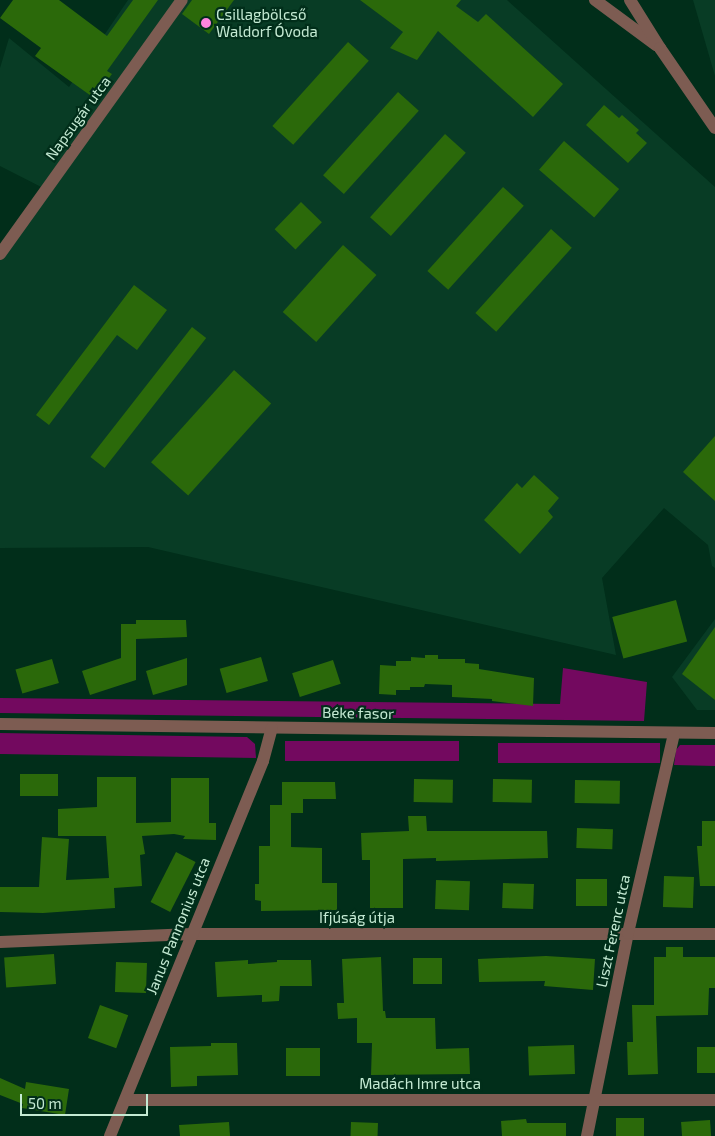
<!DOCTYPE html>
<meta charset="utf-8">
<style>
body{margin:0}
#map{position:relative;width:715px;height:1136px;overflow:hidden;background:#012e1a;font-family:"Exo 2",sans-serif}
div>[style]{position:absolute}
.built>*{inset:0;background:#083c25}
.green>*{inset:0;background:#73095f;transform-origin:0 0}
.building>*{inset:0;background:#2b690a;transform-origin:0 0}
.minor>*{height:12px;margin:-6px;padding:0 6px;transform-origin:6px;border-radius:6px;background:#7d5c52}
.dots>*{width:14px;height:14px;translate:-50% -50%;box-sizing:border-box;border:2px solid #012e1a;border-radius:50%}
span{translate:-50% -50%;white-space:nowrap;text-align:center;line-height:1.15;-webkit-text-stroke:4.5px #012e1a;paint-order:stroke}
.poi-label{font-size:15px;color:#c4ead3}
.left{translate:0 -50%;text-align:left}
.street-label{font-size:15px;color:#c4ead3}
.scale{position:absolute;left:20px;top:1094px;width:128px;height:22px;box-sizing:border-box;border:2px solid #c4ead3;border-top:0;padding-left:6px;font-size:15px;line-height:18px;white-space:nowrap;color:#c4ead3;-webkit-text-stroke:4px #012e1a;paint-order:stroke}
</style>
<div id="map">
<div class="built">
<div style="clip-path:polygon(128px 0,507px 0,715px 187px,715px 568px,712px 566px,708px 545px,664px 508px,602px 578px,616px 655px,148px 547px,0 548px,0 260px,51px 192px,0 166px,0 68px,9px 38px,69px 87px)"></div>
<div style="clip-path:polygon(693px 0,715px 0,715px 76px)"></div>
<div style="clip-path:polygon(715px 619px,715px 710px,697px 710px,672px 677px)"></div>
</div>
<div class="green">
<div style="clip-path:polygon(563px 668px,647px 682px,644px 721px,0 713px,0 698px,560px 704px)"></div>
<div style="clip-path:polygon(0 733px,247px 737px,255px 744px,256px 758px,0 754px)"></div>
<div style="left:285px;top:741px;width:174px;height:20px"></div>
<div style="left:498px;top:743px;width:162px;height:20px"></div>
<div style="clip-path:polygon(680px 745px,715px 745px,715px 766px,674px 765px,676px 750px)"></div>
</div>
<div class="building">
<div style="clip-path:polygon(13px 0,59px 0,107px 36px,133px 0,158px 0,107px 71px,112px 74px,94px 98px,35px 56px,41px 48px,0 18px)"></div>
<div style="clip-path:polygon(192px 0,234px 0,209px 34px,182px 14px)"></div>
<div style="clip-path:polygon(360px 0,461px 0,456px 6px,478px 22px,486px 14px,563px 84px,533px 117px,438px 31px,417px 60px,390px 48px,403px 32px)"></div>
<div style="left:348px;top:42px;width:28px;height:113px;rotate:42deg"></div>
<div style="left:398px;top:92px;width:28px;height:112px;rotate:42deg"></div>
<div style="clip-path:polygon(604px 105px,619px 118px,622px 115px,639px 130px,636px 133px,647px 143px,628px 163px,586px 125px)"></div>
<div style="left:445px;top:134px;width:28px;height:112px;rotate:42deg"></div>
<div style="left:564px;top:141px;width:73px;height:38px;rotate:41deg"></div>
<div style="left:503px;top:187px;width:28px;height:113px;rotate:42deg"></div>
<div style="left:301px;top:202px;width:29px;height:38px;rotate:44deg"></div>
<div style="left:551px;top:229px;width:28px;height:113px;rotate:42deg"></div>
<div style="left:343px;top:245px;width:45px;height:90px;rotate:42deg"></div>
<div style="clip-path:polygon(134px 285px,167px 310px,137px 350px,117px 335px,49px 425px,36px 415px)"></div>
<div style="left:192px;top:327px;width:18px;height:165px;rotate:38deg"></div>
<div style="left:234px;top:370px;width:50px;height:124px;rotate:42deg"></div>
<div style="clip-path:polygon(715px 436px,715px 501px,683px 472px)"></div>
<div style="clip-path:polygon(534px 475px,559px 498px,548px 511px,553px 517px,520px 554px,484px 520px,517px 483px,522px 488px)"></div>
<div style="left:676px;top:600px;width:43px;height:66px;rotate:75deg"></div>
<div style="clip-path:polygon(136px 620px,186px 620px,187px 637px,136px 639px,136px 680px,90px 695px,82px 671px,121px 658px,121px 624px,136px 624px)"></div>
<div style="clip-path:polygon(715px 627px,715px 700px,682px 674px)"></div>
<div style="clip-path:polygon(425px 655px,438px 655px,438px 659px,465px 659px,465px 663px,479px 664px,479px 669px,534px 678px,533px 706px,492px 701px,492px 699px,452px 697px,452px 685px,425px 684px,424px 687px,410px 687px,410px 690px,396px 690px,396px 695px,379px 694px,380px 665px,396px 666px,396px 661px,411px 661px,411px 657px,425px 658px)"></div>
<div style="left:261px;top:657px;width:25px;height:43px;rotate:74deg"></div>
<div style="clip-path:polygon(187px 658px,187px 685px,153px 695px,146px 671px)"></div>
<div style="left:52px;top:659px;width:25px;height:38px;rotate:74deg"></div>
<div style="left:333px;top:660px;width:25px;height:43px;rotate:72deg"></div>
<div style="left:20px;top:774px;width:38px;height:22px"></div>
<div style="clip-path:polygon(97px 777px,136px 777px,136px 823px,171px 822px,171px 778px,209px 778px,209px 823px,216px 823px,216px 840px,183px 839px,185px 836px,174px 834px,142px 836px,145px 854px,140px 855px,142px 886px,114px 888px,115px 908px,43px 913px,0 912px,0 887px,39px 887px,42px 837px,69px 839px,66px 880px,109px 878px,106px 836px,58px 836px,58px 809px,97px 807px)"></div>
<div style="left:414px;top:779px;width:39px;height:23px;rotate:1deg"></div>
<div style="left:493px;top:779px;width:39px;height:23px;rotate:1deg"></div>
<div style="left:575px;top:780px;width:45px;height:23px;rotate:1deg"></div>
<div style="clip-path:polygon(282px 782px,335px 782px,336px 799px,303px 799px,303px 813px,291px 813px,291px 847px,322px 848px,322px 883px,337px 883px,337px 910px,261px 911px,261px 901px,255px 900px,255px 884px,259px 884px,259px 846px,270px 846px,270px 805px,282px 805px)"></div>
<div style="clip-path:polygon(408px 816px,426px 816px,427px 831px,547px 831px,548px 858px,436px 861px,436px 858px,403px 859px,403px 908px,370px 908px,370px 860px,362px 860px,361px 833px,409px 831px)"></div>
<div style="clip-path:polygon(702px 821px,715px 821px,715px 886px,700px 886px,697px 846px,702px 846px)"></div>
<div style="left:577px;top:828px;width:36px;height:20px;rotate:2deg"></div>
<div style="left:176px;top:852px;width:22px;height:56px;rotate:27deg"></div>
<div style="left:664px;top:876px;width:30px;height:31px;rotate:2deg"></div>
<div style="left:576px;top:879px;width:31px;height:27px"></div>
<div style="left:436px;top:880px;width:34px;height:29px;rotate:2deg"></div>
<div style="left:503px;top:883px;width:31px;height:25px;rotate:2deg"></div>
<div style="clip-path:polygon(666px 947px,683px 947px,683px 957px,715px 957px,715px 988px,709px 988px,708px 1015px,656px 1016px,658px 1074px,628px 1075px,627px 1042px,633px 1042px,632px 1005px,654px 1005px,654px 957px,666px 957px)"></div>
<div style="left:54px;top:954px;width:30px;height:50px;rotate:86deg"></div>
<div style="clip-path:polygon(546px 956px,595px 959px,593px 990px,544px 986px,545px 981px,479px 982px,478px 959px)"></div>
<div style="clip-path:polygon(381px 957px,383px 1011px,385px 1011px,386px 1018px,435px 1018px,436px 1049px,469px 1048px,470px 1074px,371px 1075px,372px 1043px,357px 1043px,357px 1018px,338px 1019px,337px 1003px,344px 1003px,342px 959px)"></div>
<div style="left:413px;top:958px;width:29px;height:26px"></div>
<div style="clip-path:polygon(248px 960px,248px 964px,277px 962px,277px 960px,311px 960px,312px 986px,280px 986px,279px 1001px,262px 1002px,262px 995px,217px 997px,215px 962px)"></div>
<div style="left:116px;top:962px;width:31px;height:30px;rotate:2deg"></div>
<div style="left:100px;top:1005px;width:30px;height:35px;rotate:20deg"></div>
<div style="clip-path:polygon(211px 1043px,237px 1043px,238px 1075px,197px 1076px,197px 1086px,171px 1087px,170px 1047px,211px 1046px)"></div>
<div style="left:574px;top:1045px;width:29px;height:46px;rotate:88deg"></div>
<div style="left:715px;top:1047px;width:26px;height:18px;rotate:90deg"></div>
<div style="left:286px;top:1048px;width:34px;height:28px"></div>
<div style="clip-path:polygon(0 1078px,25px 1089px,26px 1082px,69px 1089px,65px 1115px,22px 1108px,23px 1104px,0 1095px)"></div>
<div style="left:644px;top:1118px;width:18px;height:28px;rotate:90deg"></div>
<div style="clip-path:polygon(526px 1119px,527px 1123px,566px 1123px,566px 1136px,502px 1136px,501px 1121px)"></div>
<div style="left:710px;top:1120px;width:16px;height:29px;rotate:86deg"></div>
<div style="clip-path:polygon(229px 1122px,230px 1136px,180px 1136px,179px 1125px)"></div>
<div style="left:351px;top:1122px;width:27px;height:14px;rotate:2deg"></div>
</div>
<div class="minor">
<div style="left:595px;top:0;width:76px;rotate:36.4deg"></div>
<div style="left:630px;top:0;width:57px;rotate:58deg"></div>
<div style="left:660px;top:48px;width:97px;rotate:55.5deg"></div>
<div style="left:0;top:254px;width:312px;rotate:-54.4deg"></div>
<div style="left:0;top:724px;width:715px;rotate:0.72deg"></div>
<div style="left:0;top:942px;width:192px;rotate:-2.4deg"></div>
<div style="left:192px;top:934px;width:523px"></div>
<div style="left:126px;top:1100px;width:589px"></div>
<div style="left:110px;top:1136px;width:405px;rotate:-67.8deg"></div>
<div style="left:263px;top:761px;width:34px;rotate:-75deg"></div>
<div style="left:587px;top:1136px;width:207px;rotate:-78.6deg"></div>
<div style="left:628px;top:933px;width:205px;rotate:-77deg"></div>
</div>
<div class="dots">
<div style="left:206px;top:23px;background:#fe85df"></div>
</div>
<div class="poi-label">
<span class="left" style="left:216px;top:23px">Csillagbölcső<br>Waldorf Óvoda</span>
</div>
<div class="street-label">
<span style="left:78px;top:118px;rotate:-54deg">Napsugár utca</span>
<span style="left:358px;top:713px;rotate:1deg">Béke fasor</span>
<span style="left:357px;top:918px">Ifjúság útja</span>
<span style="left:178px;top:926px;rotate:-68deg">Janus Pannonius utca</span>
<span style="left:613px;top:931px;rotate:-78deg">Liszt Ferenc utca</span>
<span style="left:420px;top:1084px">Madách Imre utca</span>
</div>
<div class="scale">50 m</div>
</div>
